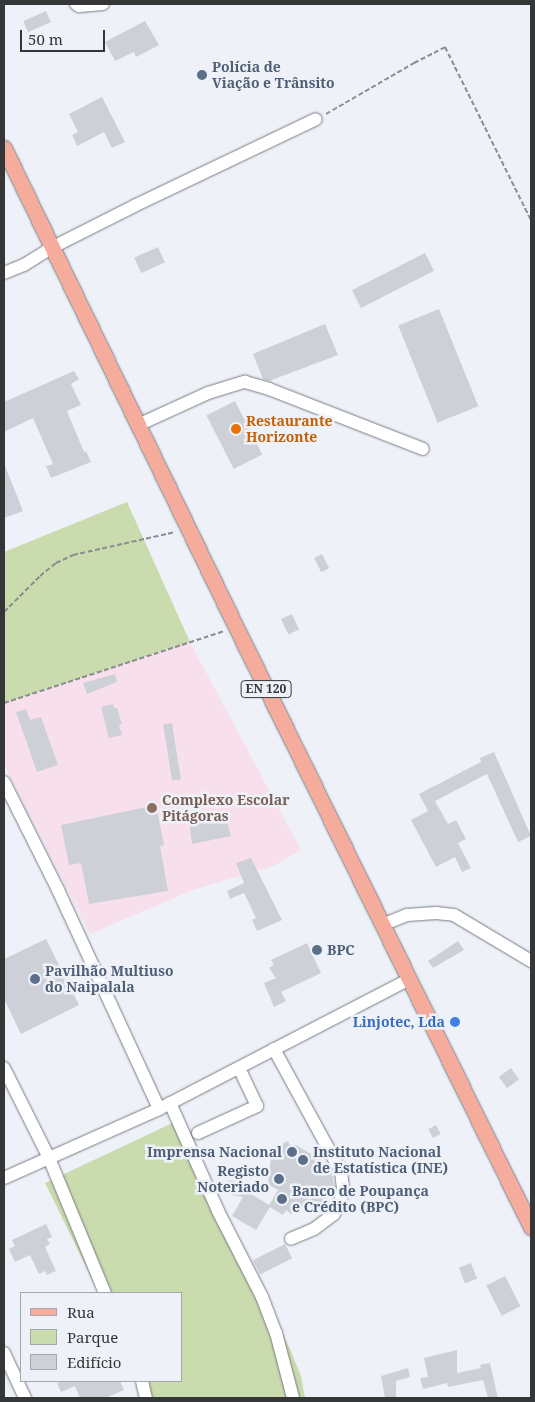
<!DOCTYPE html>
<meta charset="utf-8">
<style>
body{margin:0}
#map{position:relative;width:535px;height:1402px;overflow:hidden;background:#eef2f8;font-family:"Noto Serif",serif}
div>[style]{position:absolute}
.education>*{inset:0;background:#f7e0ec}
.green>*{inset:0;background:#cadbae}
.building>*{inset:0;background:#cdd1d7;transform-origin:0 0}
.path>*{height:2px;margin-top:-1px;transform-origin:0;background:repeating-linear-gradient(90deg,#8a8d91 0 5px,transparent 0 7.5px)}
.roads{filter:drop-shadow(0 0 1px #797c82) drop-shadow(0 0 1px #797c82)}
.minor>*{height:12px;margin:-6px;padding:0 6px;transform-origin:6px;border-radius:6px;background:#fff}
.major>*{height:15px;margin:-7.5px;padding:0 7.5px;transform-origin:7.5px;border-radius:7.5px;background:#f5ac9d}
.dots>*{width:14px;height:14px;translate:-50% -50%;box-sizing:border-box;border:2px solid #eef2f8;border-radius:50%}
span{translate:-50% -50%;white-space:nowrap;text-align:center;line-height:1.15;-webkit-text-stroke:5px #eef2f8;paint-order:stroke}
.shield-label span{padding:1px 4px;background:#eef2f8;border:1px solid;border-radius:4px;-webkit-text-stroke-width:0}
.shield-label{font-size:12px;color:#343638;font-weight:700}
.service-label{font-size:14px;color:#4e5e75;font-weight:700}
.left{translate:0 -50%;text-align:left}
.right{translate:-100% -50%;text-align:right}
.food-label{font-size:14px;color:#c56008;font-weight:700}
.education-label{font-size:14px;color:#785e54;font-weight:700}
.shop-label{font-size:14px;color:#366cbe;font-weight:700}
.frame{position:absolute;inset:0;border:5px solid #343638;pointer-events:none}
.legend{position:absolute;left:20px;top:1292px;width:162px;height:90px;box-sizing:border-box;background:#eef2f8;border:1px solid #a4a7ab;margin:0;padding:6px 9px;list-style:none;font-size:15px;color:#343638}
.legend li{display:flex;align-items:center;gap:10px;height:25px}
.legend b{width:25px;border:1px solid #a4a7ab}
.scale{position:absolute;left:20px;top:30px;width:85px;height:22px;box-sizing:border-box;border:2px solid #343638;border-top:0;padding-left:6px;font-size:15px;line-height:18px;white-space:nowrap;color:#343638;-webkit-text-stroke:4px #eef2f8;paint-order:stroke}
</style>
<div id="map">
<div class="education">
<div style="clip-path:polygon(190px 642px,301px 850px,276px 865px,193px 890px,90px 934px,4px 765px,4px 703px)"></div>
</div>
<div class="green">
<div style="clip-path:polygon(127px 502px,190px 642px,4px 703px,4px 552px)"></div>
<div style="clip-path:polygon(181px 1119px,290px 1349px,301px 1376px,305px 1398px,150px 1398px,142px 1381px,181px 1381px,181px 1293px,99px 1293px,45px 1183px)"></div>
</div>
<div class="building">
<div style="left:46px;top:11px;width:12px;height:25px;rotate:66deg"></div>
<div style="clip-path:polygon(145px 21px,159px 45px,136px 57px,134px 52px,115px 61px,105px 42px)"></div>
<div style="clip-path:polygon(102px 97px,125px 142px,112px 148px,104px 132px,77px 146px,72px 135px,78px 132px,69px 114px)"></div>
<div style="left:158px;top:247px;width:17px;height:26px;rotate:66deg"></div>
<div style="left:425px;top:253px;width:20px;height:82px;rotate:63deg"></div>
<div style="left:439px;top:309px;width:105px;height:44px;rotate:68deg"></div>
<div style="clip-path:polygon(325px 324px,338px 355px,269px 381px,263px 379px,253px 354px)"></div>
<div style="clip-path:polygon(74px 371px,79px 379px,71px 384px,81px 405px,67px 411px,84px 452px,86px 451px,91px 462px,51px 478px,46px 466px,53px 464px,33px 418px,4px 432px,4px 402px)"></div>
<div style="left:235px;top:401px;width:60px;height:32px;rotate:63deg"></div>
<div style="clip-path:polygon(4px 463px,23px 511px,4px 518px)"></div>
<div style="left:322px;top:554px;width:16px;height:9px;rotate:63deg"></div>
<div style="left:292px;top:614px;width:17px;height:12px;rotate:65deg"></div>
<div style="clip-path:polygon(115px 674px,117px 682px,87px 694px,83px 683px)"></div>
<div style="clip-path:polygon(113px 704px,114px 708px,117px 708px,122px 724px,119px 725px,122px 735px,109px 738px,101px 707px)"></div>
<div style="clip-path:polygon(26px 709px,30px 720px,41px 717px,58px 765px,37px 772px,16px 712px)"></div>
<div style="left:172px;top:723px;width:57px;height:9px;rotate:81deg"></div>
<div style="clip-path:polygon(494px 752px,531px 836px,518px 842px,487px 774px,435px 801px,448px 824px,456px 820px,466px 839px,458px 843px,471px 868px,462px 872px,455px 857px,436px 867px,411px 820px,428px 811px,419px 794px,481px 762px,480px 758px)"></div>
<div style="clip-path:polygon(156px 805px,164px 845px,160px 846px,168px 891px,89px 904px,81px 863px,69px 865px,61px 825px)"></div>
<div style="clip-path:polygon(224px 812px,231px 836px,192px 844px,189px 821px)"></div>
<div style="clip-path:polygon(251px 858px,282px 920px,257px 931px,252px 920px,256px 918px,244px 893px,230px 899px,227px 891px,244px 883px,236px 863px)"></div>
<div style="clip-path:polygon(46px 939px,79px 1005px,21px 1034px,4px 999px,4px 959px)"></div>
<div style="clip-path:polygon(458px 941px,464px 950px,433px 968px,428px 961px)"></div>
<div style="clip-path:polygon(307px 943px,321px 973px,281px 992px,286px 1001px,274px 1007px,264px 983px,276px 978px,269px 968px,274px 965px,271px 960px)"></div>
<div style="left:511px;top:1068px;width:14px;height:15px;rotate:54deg"></div>
<div style="left:436px;top:1125px;width:10px;height:9px;rotate:61deg"></div>
<div style="clip-path:polygon(288px 1141px,290px 1146px,296px 1145px,319px 1159px,318px 1169px,331px 1170px,335px 1189px,330px 1188px,329px 1197px,308px 1210px,306px 1208px,291px 1214px,286px 1210px,283px 1215px,270px 1207px,256px 1230px,232px 1216px,243px 1197px,227px 1194px,224px 1185px,230px 1180px,235px 1181px,240px 1187px,269px 1205px,278px 1190px,268px 1184px,271px 1158px,276px 1155px,273px 1148px)"></div>
<div style="clip-path:polygon(46px 1224px,52px 1237px,47px 1239px,50px 1244px,45px 1247px,56px 1271px,47px 1275px,45px 1271px,39px 1274px,30px 1255px,15px 1262px,9px 1249px,15px 1246px,12px 1240px)"></div>
<div style="left:285px;top:1244px;width:16px;height:36px;rotate:63deg"></div>
<div style="left:471px;top:1263px;width:17px;height:13px;rotate:69deg"></div>
<div style="left:505px;top:1276px;width:34px;height:21px;rotate:63deg"></div>
<div style="clip-path:polygon(457px 1350px,457px 1373px,481px 1368px,480px 1365px,490px 1363px,498px 1398px,488px 1398px,483px 1380px,448px 1387px,447px 1383px,423px 1389px,420px 1378px,428px 1377px,424px 1358px)"></div>
<div style="clip-path:polygon(408px 1368px,410px 1377px,396px 1381px,396px 1398px,385px 1398px,381px 1376px)"></div>
<div style="clip-path:polygon(62px 1381px,120px 1381px,124px 1390px,105px 1398px,80px 1398px,75px 1386px,61px 1392px,57px 1383px)"></div>
</div>
<div class="path">
<div style="left:326px;top:114px;width:102px;rotate:-30.1deg"></div>
<div style="left:414px;top:63px;width:35px;rotate:-27deg"></div>
<div style="left:445px;top:47px;width:193px;rotate:63.6deg"></div>
<div style="left:4px;top:612px;width:51px;rotate:-45deg"></div>
<div style="left:40px;top:576px;width:21px;rotate:-39deg"></div>
<div style="left:56px;top:563px;width:19px;rotate:-25deg"></div>
<div style="left:73px;top:555px;width:105px;rotate:-12.7deg"></div>
<div style="left:4px;top:703px;width:231px;rotate:-18.1deg"></div>
</div>
<div class="roads">
<div class="minor">
<div style="left:76px;top:4px;width:4px;rotate:34deg"></div>
<div style="left:79px;top:6px;width:24px;rotate:-5deg"></div>
<div style="left:4px;top:273px;width:22px;rotate:-22deg"></div>
<div style="left:24px;top:265px;width:34px;rotate:-32deg"></div>
<div style="left:53px;top:247px;width:93px;rotate:-26.8deg"></div>
<div style="left:136px;top:205px;width:199px;rotate:-25.5deg"></div>
<div style="left:138px;top:425px;width:77px;rotate:-24.6deg"></div>
<div style="left:208px;top:393px;width:39px;rotate:-17deg"></div>
<div style="left:245px;top:382px;width:25px;rotate:16deg"></div>
<div style="left:269px;top:389px;width:165px;rotate:21.3deg"></div>
<div style="left:4px;top:782px;width:121px;rotate:63.4deg"></div>
<div style="left:58px;top:890px;width:241px;rotate:65.2deg"></div>
<div style="left:382px;top:925px;width:27px;rotate:-22deg"></div>
<div style="left:407px;top:915px;width:29px;rotate:-4deg"></div>
<div style="left:436px;top:913px;width:18px;rotate:6deg"></div>
<div style="left:454px;top:915px;width:90px;rotate:30.9deg"></div>
<div style="left:274px;top:1049px;width:140px;rotate:61.4deg"></div>
<div style="left:341px;top:1172px;width:16px;rotate:83deg"></div>
<div style="left:343px;top:1188px;width:15px;rotate:101deg"></div>
<div style="left:340px;top:1203px;width:13px;rotate:119deg"></div>
<div style="left:334px;top:1214px;width:25px;rotate:143deg"></div>
<div style="left:314px;top:1229px;width:25px;rotate:157deg"></div>
<div style="left:4px;top:1068px;width:101px;rotate:63.4deg"></div>
<div style="left:49px;top:1158px;width:146px;rotate:67.5deg"></div>
<div style="left:170px;top:1103px;width:118px;rotate:66deg"></div>
<div style="left:218px;top:1211px;width:97px;rotate:62.9deg"></div>
<div style="left:262px;top:1297px;width:39px;rotate:69deg"></div>
<div style="left:276px;top:1333px;width:67px;rotate:75.3deg"></div>
<div style="left:198px;top:1133px;width:65px;rotate:-24.6deg"></div>
<div style="left:257px;top:1106px;width:42px;rotate:-115.3deg"></div>
<div style="left:4px;top:1178px;width:170px;rotate:-24deg"></div>
<div style="left:159px;top:1109px;width:283px;rotate:-27.4deg"></div>
<div style="left:4px;top:1353px;width:50px;rotate:65deg"></div>
<div style="left:142px;top:1381px;width:17px;rotate:77deg"></div>
</div>
<div class="major">
<div style="left:4px;top:148px;width:532px;rotate:64.16deg"></div>
<div style="left:236px;top:627px;width:669px;rotate:63.82deg"></div>
</div>
</div>
<div class="dots">
<div style="left:202px;top:75px;background:#5c6f8a"></div>
<div style="left:236px;top:429px;background:#e8710a"></div>
<div style="left:152px;top:808px;background:#8d6e63"></div>
<div style="left:317px;top:950px;background:#5c6f8a"></div>
<div style="left:35px;top:979px;background:#5c6f8a"></div>
<div style="left:455px;top:1022px;background:#3f7fe0"></div>
<div style="left:292px;top:1152px;background:#5c6f8a"></div>
<div style="left:303px;top:1160px;background:#5c6f8a"></div>
<div style="left:279px;top:1179px;background:#5c6f8a"></div>
<div style="left:282px;top:1199px;background:#5c6f8a"></div>
</div>
<div class="shield-label">
<span style="left:266px;top:689px">EN 120</span>
</div>
<div class="service-label">
<span class="left" style="left:212px;top:75px">Polícia de<br>Viação e Trânsito</span>
<span class="left" style="left:327px;top:950px">BPC</span>
<span class="left" style="left:45px;top:979px">Pavilhão Multiuso<br>do Naipalala</span>
<span class="right" style="left:282px;top:1152px">Imprensa Nacional</span>
<span class="left" style="left:313px;top:1160px">Instituto Nacional<br>de Estatística (INE)</span>
<span class="right" style="left:269px;top:1179px">Registo<br>Noteriado</span>
<span class="left" style="left:292px;top:1199px">Banco de Poupança<br>e Crédito (BPC)</span>
</div>
<div class="food-label">
<span class="left" style="left:246px;top:429px">Restaurante<br>Horizonte</span>
</div>
<div class="education-label">
<span class="left" style="left:162px;top:808px">Complexo Escolar<br>Pitágoras</span>
</div>
<div class="shop-label">
<span class="right" style="left:445px;top:1022px">Linjotec, Lda</span>
</div>
<div class="frame"></div>
<ul class="legend">
<li><b style="height:6px;background:#f5ac9d"></b>Rua</li>
<li><b style="height:14px;background:#cadbae"></b>Parque</li>
<li><b style="height:14px;background:#cdd1d7"></b>Edifício</li>
</ul>
<div class="scale">50 m</div>
</div>
